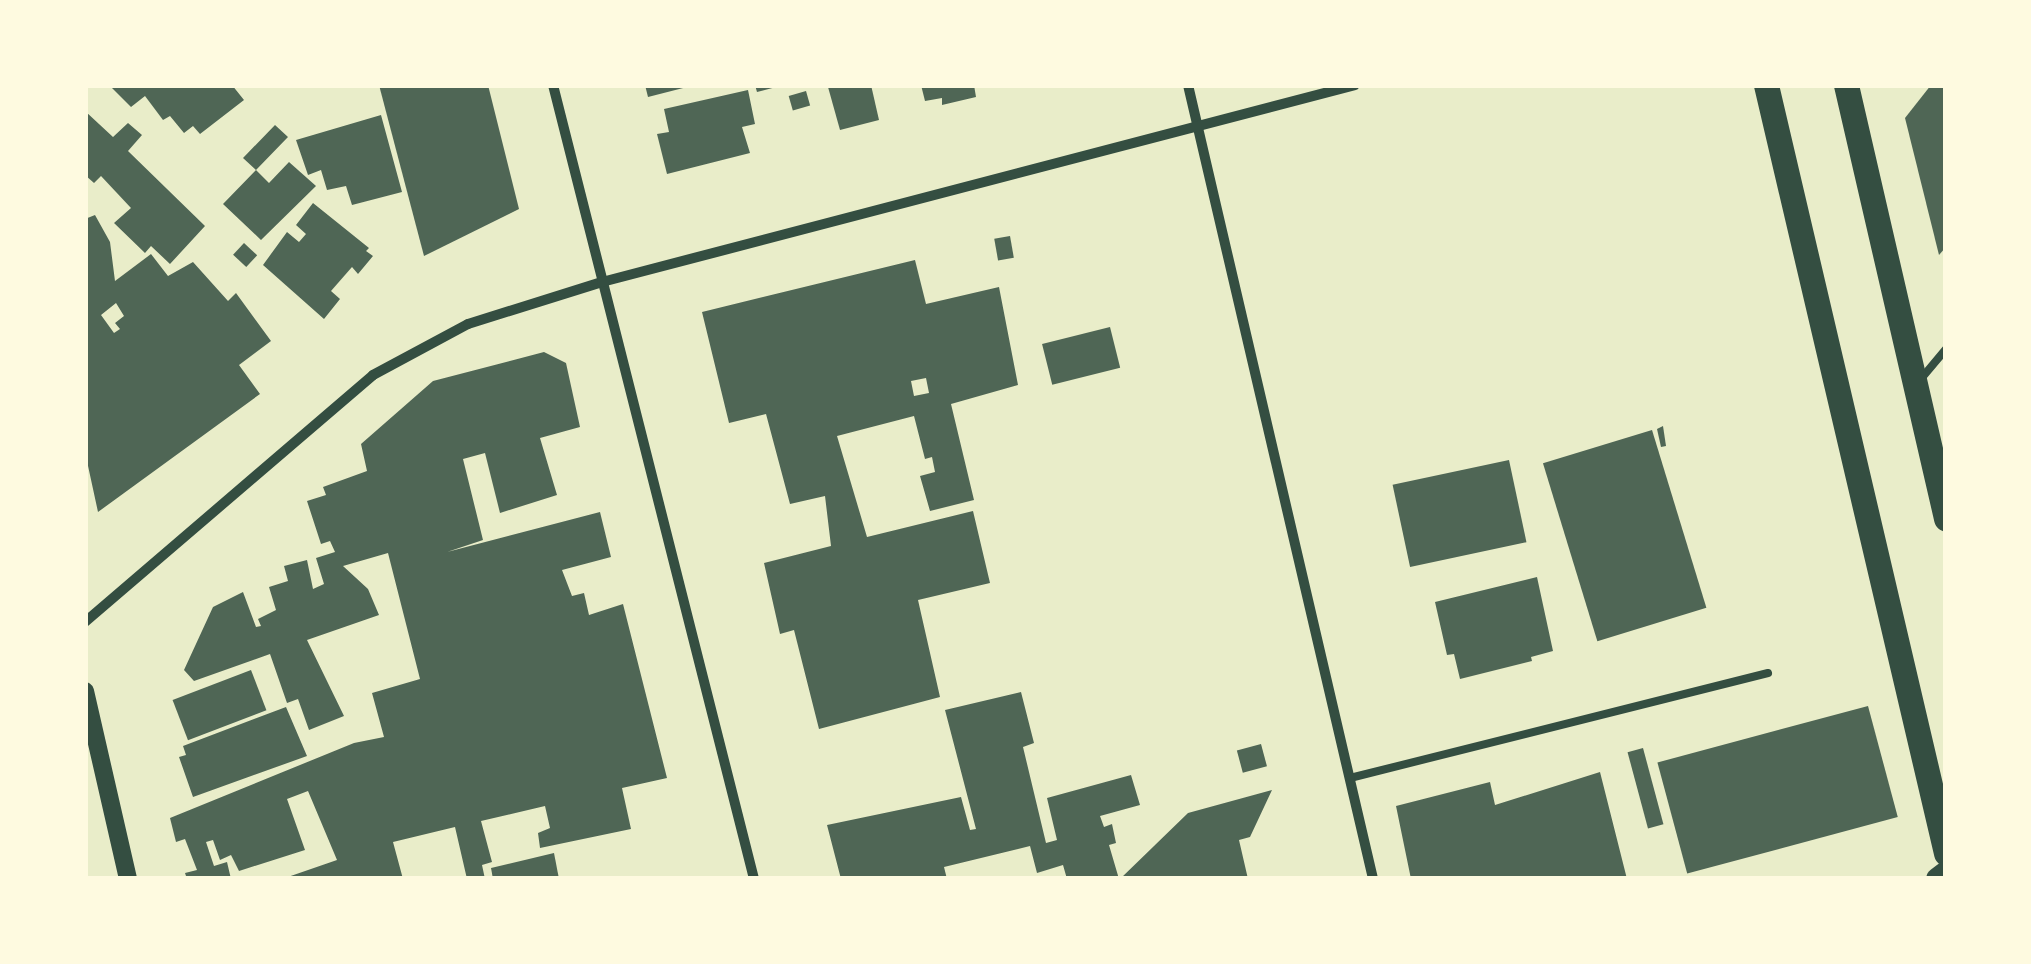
<!DOCTYPE html>
<style>
body{margin:0}
#map{position:relative;width:2031px;height:964px;overflow:hidden;background:#e9edc9;font-family:Rubik,sans-serif}
div>[style]{position:absolute}
.building>*{inset:0;background:#4f6655;transform-origin:0 0}
.service>*{height:8px;margin:-4px;padding:0 4px;transform-origin:4px;border-radius:4px;background:#344e41}
.minor>*{height:10px;margin:-5px;padding:0 5px;transform-origin:5px;border-radius:5px;background:#344e41}
.tertiary>*{height:18px;margin:-9px;padding:0 9px;transform-origin:9px;border-radius:9px;background:#344e41}
.primary>*{height:25px;margin:-12.5px;padding:0 12.5px;transform-origin:12.5px;border-radius:12.5px;background:#344e41}
span{translate:-50% -50%;white-space:nowrap;text-align:center;line-height:1.15;-webkit-text-stroke:10px #fefae0;paint-order:stroke}
.frame{position:absolute;inset:0;border:88px solid #fefae0;pointer-events:none}
</style>
<div id="map">
<div class="building">
<div style="clip-path:polygon(109px 85px,232px 85px,244px 100px,200px 134px,193px 126px,184px 133px,170px 116px,163px 120px,145px 96px,131px 107px)"></div>
<div style="clip-path:polygon(379px 85px,488px 85px,519px 209px,424px 256px)"></div>
<div style="clip-path:polygon(645px 85px,690px 85px,691px 86px,648px 97px)"></div>
<div style="clip-path:polygon(755px 85px,780px 85px,780px 86px,757px 92px)"></div>
<div style="clip-path:polygon(871px 85px,879px 120px,840px 130px,828px 87px)"></div>
<div style="clip-path:polygon(921px 85px,974px 85px,976px 97px,942px 105px,942px 98px,925px 101px)"></div>
<div style="clip-path:polygon(1931px 85px,1946px 85px,1946px 247px,1939px 255px,1905px 118px)"></div>
<div style="clip-path:polygon(748px 90px,755px 124px,742px 127px,750px 153px,667px 174px,657px 134px,669px 132px,664px 109px)"></div>
<div style="left:806px;top:91px;width:15px;height:18px;rotate:74deg"></div>
<div style="clip-path:polygon(85px 111px,113px 137px,128px 123px,142px 135px,128px 151px,205px 226px,170px 264px,151px 246px,145px 253px,114px 223px,131px 208px,101px 176px,94px 183px,85px 175px)"></div>
<div style="clip-path:polygon(381px 115px,402px 192px,352px 205px,346px 186px,327px 190px,321px 170px,308px 175px,296px 140px)"></div>
<div style="clip-path:polygon(275px 125px,288px 137px,256px 170px,269px 183px,289px 162px,316px 186px,261px 240px,223px 204px,256px 170px,243px 158px)"></div>
<div style="clip-path:polygon(313px 203px,369px 248px,366px 251px,373px 256px,358px 274px,352px 267px,331px 291px,340px 299px,324px 319px,263px 265px,287px 232px,299px 242px,306px 234px,296px 225px)"></div>
<div style="clip-path:polygon(evenodd,95px 215px,110px 242px,115px 281px,151px 254px,168px 276px,193px 262px,228px 301px,236px 293px,271px 341px,239px 365px,260px 394px,98px 512px,85px 452px,85px 219px,95px 215px,116px 303px,124px 316px,115px 323px,120px 329px,114px 333px,101px 315px,116px 303px)"></div>
<div style="left:1010px;top:236px;width:22px;height:16px;rotate:80deg"></div>
<div style="left:244px;top:243px;width:18px;height:16px;rotate:43deg"></div>
<div style="clip-path:polygon(evenodd,915px 260px,926px 304px,999px 287px,1018px 385px,951px 404px,974px 500px,930px 511px,920px 476px,935px 472px,932px 457px,925px 459px,914px 416px,837px 436px,867px 537px,973px 511px,990px 583px,918px 600px,940px 697px,819px 729px,794px 630px,780px 634px,764px 563px,831px 546px,825px 496px,790px 504px,766px 414px,729px 423px,702px 312px,915px 260px,926px 378px,929px 393px,914px 396px,911px 381px,926px 378px)"></div>
<div style="left:1110px;top:327px;width:42px;height:70px;rotate:76deg"></div>
<div style="clip-path:polygon(544px 352px,566px 363px,580px 427px,540px 438px,557px 495px,500px 513px,485px 453px,463px 459px,483px 540px,447px 552px,600px 512px,611px 557px,562px 570px,572px 596px,584px 593px,589px 615px,623px 604px,667px 778px,622px 788px,631px 829px,540px 848px,538px 833px,550px 828px,545px 806px,481px 821px,492px 862px,482px 865px,485px 879px,467px 879px,455px 827px,393px 842px,403px 879px,282px 879px,337px 860px,308px 791px,287px 799px,305px 850px,239px 871px,231px 855px,220px 860px,213px 840px,206px 842px,214px 866px,227px 862px,231px 879px,187px 879px,185px 873px,197px 870px,185px 839px,176px 842px,170px 818px,354px 743px,384px 737px,372px 693px,420px 679px,388px 553px,343px 566px,368px 589px,379px 615px,307px 640px,344px 716px,309px 730px,298px 699px,287px 703px,270px 654px,194px 681px,184px 670px,213px 607px,243px 592px,256px 627px,261px 626px,258px 619px,276px 610px,269px 587px,288px 581px,284px 566px,307px 560px,313px 589px,324px 584px,316px 558px,335px 552px,330px 541px,321px 544px,307px 501px,326px 495px,323px 487px,367px 471px,361px 444px,433px 381px)"></div>
<div style="clip-path:polygon(1663px 426px,1666px 446px,1661px 447px,1657px 429px)"></div>
<div style="left:1652px;top:430px;width:186px;height:114px;rotate:73deg"></div>
<div style="left:1509px;top:460px;width:84px;height:119px;rotate:78deg"></div>
<div style="clip-path:polygon(1537px 577px,1553px 651px,1531px 657px,1532px 661px,1460px 679px,1454px 654px,1447px 655px,1435px 602px)"></div>
<div style="left:251px;top:670px;width:43px;height:84px;rotate:69deg"></div>
<div style="clip-path:polygon(1021px 692px,1034px 743px,1023px 747px,1046px 843px,1057px 840px,1047px 798px,1131px 775px,1140px 805px,1100px 816px,1104px 827px,1112px 824px,1116px 843px,1109px 845px,1119px 879px,1067px 879px,1063px 865px,1037px 873px,1030px 846px,944px 867px,947px 879px,841px 879px,827px 825px,961px 797px,970px 830px,976px 829px,945px 710px)"></div>
<div style="left:1868px;top:706px;width:115px;height:218px;rotate:75deg"></div>
<div style="clip-path:polygon(286px 707px,307px 756px,193px 797px,179px 757px,186px 755px,183px 746px)"></div>
<div style="left:1261px;top:744px;width:23px;height:25px;rotate:75deg"></div>
<div style="left:1643px;top:748px;width:79px;height:16px;rotate:75deg"></div>
<div style="clip-path:polygon(1600px 772px,1627px 879px,1411px 879px,1396px 806px,1490px 782px,1495px 805px)"></div>
<div style="clip-path:polygon(1272px 790px,1250px 837px,1239px 840px,1248px 879px,1120px 879px,1188px 813px)"></div>
<div style="clip-path:polygon(554px 853px,559px 879px,493px 879px,491px 868px)"></div>
</div>
<div class="service">
<div style="left:1920px;top:380px;width:40px;rotate:-50deg"></div>
<div style="left:1350px;top:778px;width:431px;rotate:-14.1deg"></div>
</div>
<div class="minor">
<div style="left:553px;top:85px;width:819px;rotate:75.79deg"></div>
<div style="left:1188px;top:85px;width:815px;rotate:76.88deg"></div>
<div style="left:85px;top:622px;width:379px;rotate:-40.6deg"></div>
<div style="left:373px;top:375px;width:108px;rotate:-28.2deg"></div>
<div style="left:468px;top:324px;width:140px;rotate:-17.4deg"></div>
<div style="left:602px;top:282px;width:778px;rotate:-14.66deg"></div>
</div>
<div class="tertiary">
<div style="left:85px;top:691px;width:193px;rotate:77.1deg"></div>
</div>
<div class="primary">
<div style="left:1766px;top:85px;width:789px;rotate:76.81deg"></div>
<div style="left:1846px;top:85px;width:445px;rotate:77deg"></div>
<div style="left:1938px;top:879px;width:10px;rotate:-37deg"></div>
</div>
<div class="frame"></div>
</div>
